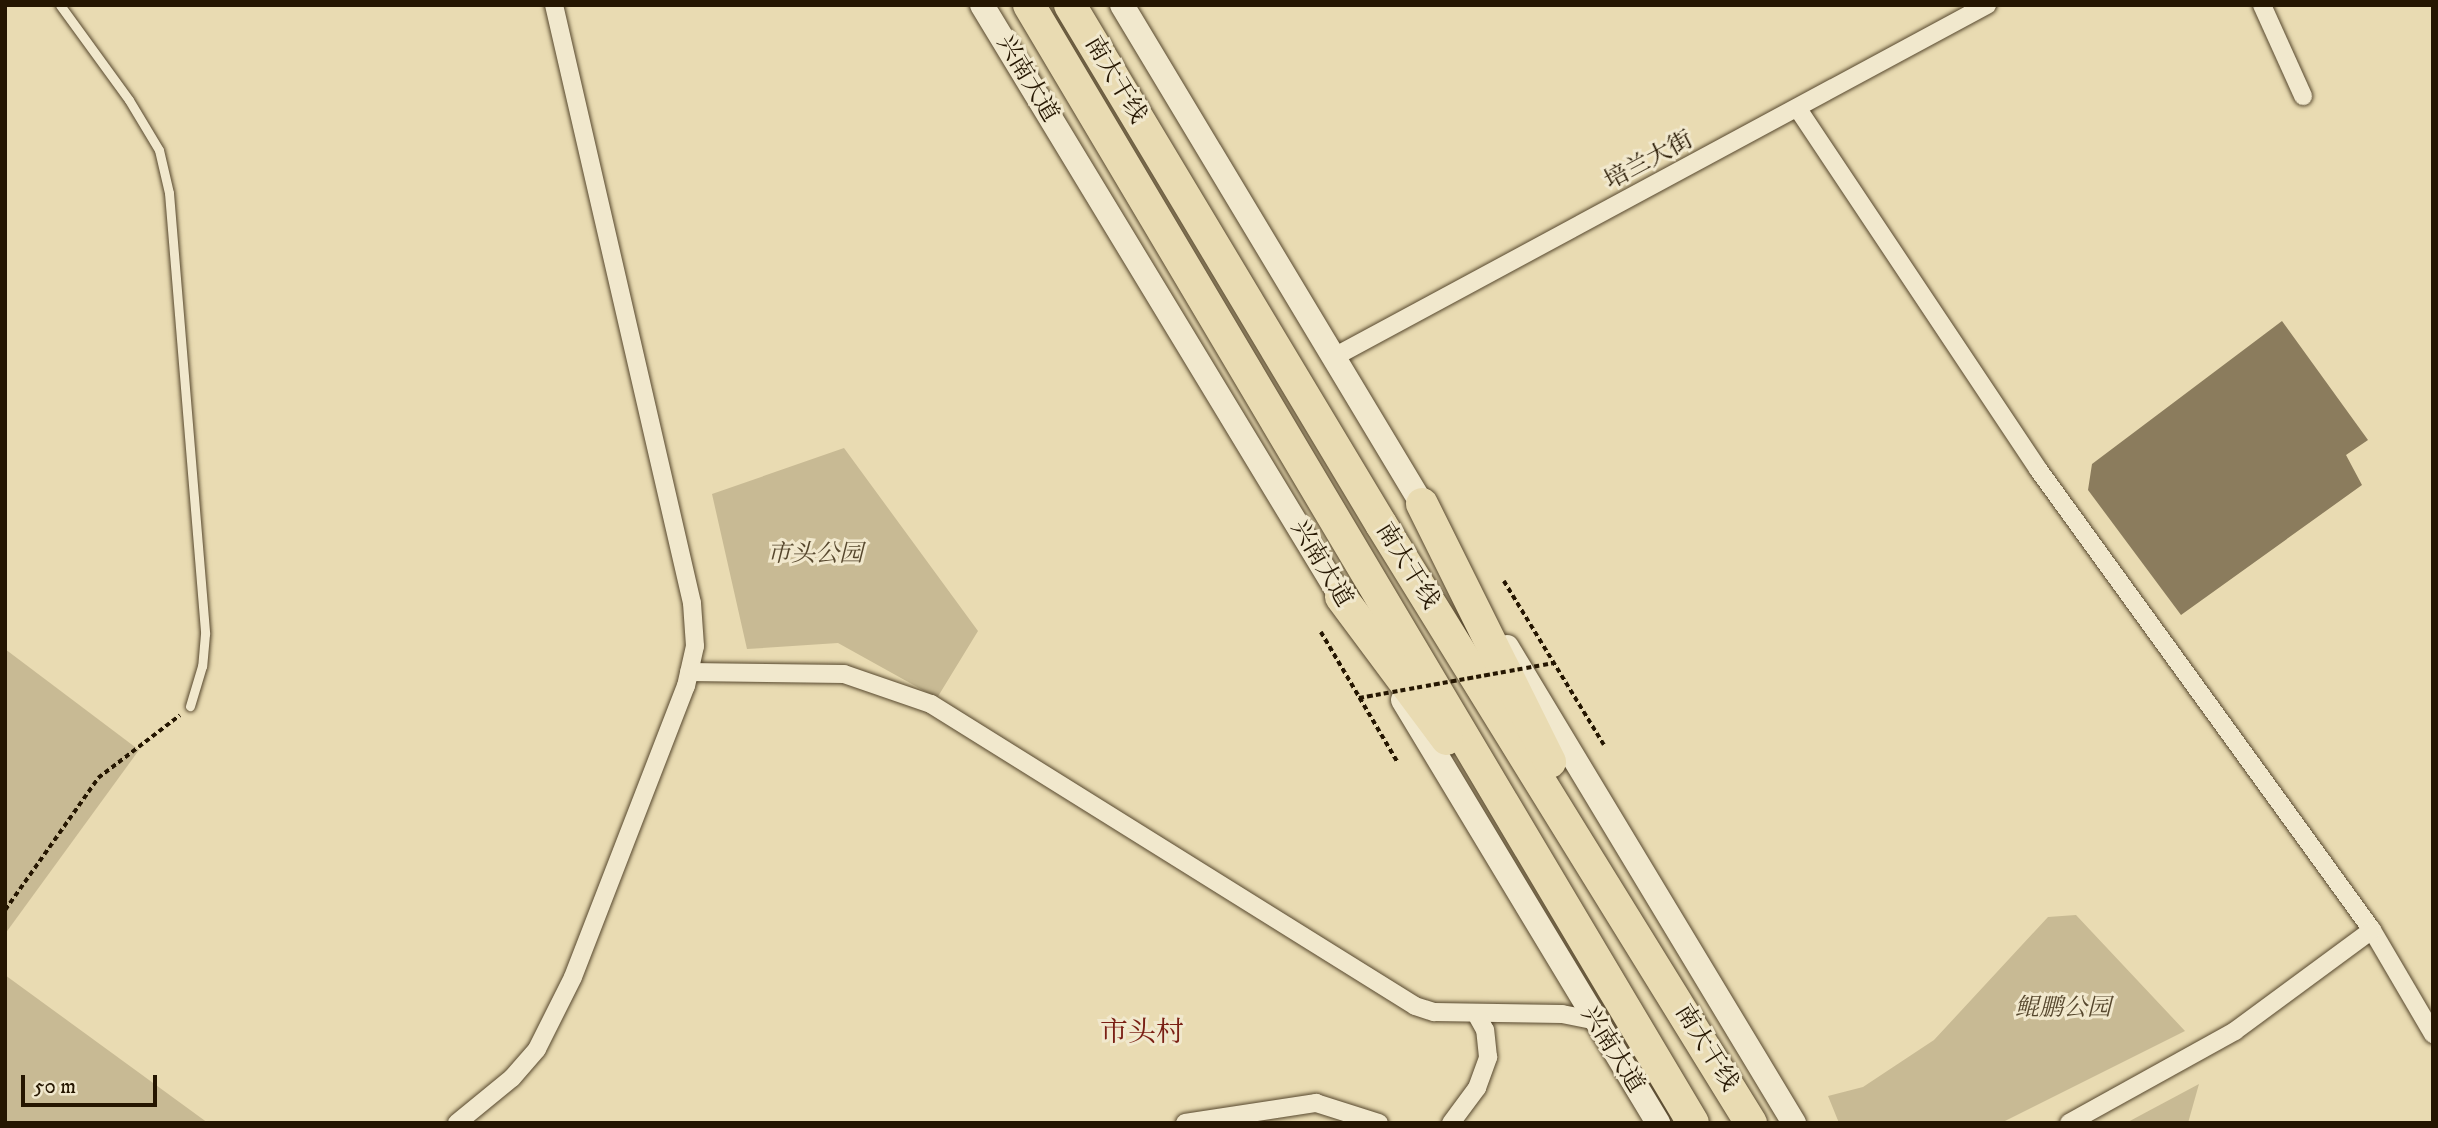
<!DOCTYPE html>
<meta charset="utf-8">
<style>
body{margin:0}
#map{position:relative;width:2438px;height:1128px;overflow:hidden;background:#e9dbb2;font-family:"IM FELL DW Pica","Noto Serif SC",serif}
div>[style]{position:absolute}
.green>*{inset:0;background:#c8ba94}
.building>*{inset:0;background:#8b7c5d}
.path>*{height:3.5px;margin-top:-1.75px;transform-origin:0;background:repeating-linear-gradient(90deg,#251601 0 5px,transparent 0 8.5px)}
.roads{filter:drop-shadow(0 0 2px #56472d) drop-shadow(0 0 2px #56472d)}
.lane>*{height:9px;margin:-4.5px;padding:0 4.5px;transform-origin:4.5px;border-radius:4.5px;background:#f1e8cd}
.street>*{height:18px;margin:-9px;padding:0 9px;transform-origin:9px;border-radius:9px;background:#f1e8cd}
.secondary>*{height:24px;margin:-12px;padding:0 12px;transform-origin:12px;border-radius:12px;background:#f1e8cd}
.highway>*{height:32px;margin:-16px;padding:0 16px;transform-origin:16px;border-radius:16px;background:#e9dbb2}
.path-bridge>*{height:3.5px;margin-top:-1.75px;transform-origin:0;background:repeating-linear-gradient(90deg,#251601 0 5px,transparent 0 8.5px)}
span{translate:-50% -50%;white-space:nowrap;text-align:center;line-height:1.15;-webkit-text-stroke:6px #f1e8cd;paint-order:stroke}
.street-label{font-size:24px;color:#251601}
.park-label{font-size:24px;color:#56472d;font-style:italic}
.quarter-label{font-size:28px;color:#7a1f14}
.frame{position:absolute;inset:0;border:7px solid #251601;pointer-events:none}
.scale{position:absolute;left:21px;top:1075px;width:136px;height:32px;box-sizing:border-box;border:4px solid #251601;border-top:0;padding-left:9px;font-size:21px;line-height:24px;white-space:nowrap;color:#251601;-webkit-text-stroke:5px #f1e8cd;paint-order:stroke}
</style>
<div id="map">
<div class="green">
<div style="clip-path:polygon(844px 448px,978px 631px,937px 698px,838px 643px,747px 649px,712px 494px)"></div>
<div style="clip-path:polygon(5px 649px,139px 750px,5px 934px)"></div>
<div style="clip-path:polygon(2076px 915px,2185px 1031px,2001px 1123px,1839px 1123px,1828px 1096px,1863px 1087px,1934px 1040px,2048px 917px)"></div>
<div style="clip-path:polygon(5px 975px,208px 1123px,5px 1123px)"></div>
<div style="clip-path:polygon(2199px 1084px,2188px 1123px,2126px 1123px)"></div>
</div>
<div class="building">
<div style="clip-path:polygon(2282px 321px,2368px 440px,2346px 455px,2362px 485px,2181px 615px,2088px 490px,2092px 464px)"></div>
</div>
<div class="path">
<div style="left:1504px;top:581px;width:192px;rotate:58.6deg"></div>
<div style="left:1321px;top:632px;width:150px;rotate:59.5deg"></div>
<div style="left:5px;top:910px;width:161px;rotate:-54.8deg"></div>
<div style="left:98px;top:778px;width:103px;rotate:-37.5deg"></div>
</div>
<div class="roads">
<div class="lane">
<div style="left:60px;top:5px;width:117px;rotate:54deg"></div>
<div style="left:129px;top:100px;width:58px;rotate:59deg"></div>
<div style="left:159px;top:150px;width:44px;rotate:76.9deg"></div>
<div style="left:169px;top:193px;width:442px;rotate:85.3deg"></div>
<div style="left:205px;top:634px;width:32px;rotate:95deg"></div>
<div style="left:202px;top:666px;width:42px;rotate:106.7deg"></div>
</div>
<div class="street">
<div style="left:2262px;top:5px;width:100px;rotate:65.7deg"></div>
<div style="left:1798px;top:109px;width:433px;rotate:56.3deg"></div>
<div style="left:2038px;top:469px;width:569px;rotate:54.08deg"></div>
<div style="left:2372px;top:930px;width:121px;rotate:59.6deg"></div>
<div style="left:1334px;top:357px;width:742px;rotate:-28.33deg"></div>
<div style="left:689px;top:672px;width:155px;rotate:0.7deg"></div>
<div style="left:844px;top:674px;width:92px;rotate:19deg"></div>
<div style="left:931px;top:704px;width:570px;rotate:31.96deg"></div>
<div style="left:1415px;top:1006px;width:20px;rotate:18deg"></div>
<div style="left:1434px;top:1012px;width:128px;rotate:0.9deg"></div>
<div style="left:1562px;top:1014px;width:33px;rotate:11deg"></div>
<div style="left:457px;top:1123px;width:71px;rotate:-39.3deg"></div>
<div style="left:512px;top:1078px;width:38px;rotate:-49deg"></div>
<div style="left:537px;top:1049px;width:80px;rotate:-63.4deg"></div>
<div style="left:573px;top:977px;width:312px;rotate:-68.8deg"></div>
<div style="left:686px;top:686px;width:41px;rotate:-77.3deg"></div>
<div style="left:695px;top:646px;width:43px;rotate:-94deg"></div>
<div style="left:692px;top:603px;width:614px;rotate:-102.99deg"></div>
<div style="left:1185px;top:1123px;width:133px;rotate:-8.7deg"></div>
<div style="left:1316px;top:1103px;width:66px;rotate:17.6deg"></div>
<div style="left:1451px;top:1123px;width:44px;rotate:-53.4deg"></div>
<div style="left:1477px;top:1088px;width:33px;rotate:-70deg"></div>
<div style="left:1488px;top:1057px;width:27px;rotate:-96deg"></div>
<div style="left:1485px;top:1030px;width:18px;rotate:-119deg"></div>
<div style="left:2069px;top:1123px;width:190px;rotate:-29deg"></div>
<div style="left:2235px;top:1031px;width:170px;rotate:-36.4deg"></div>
</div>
<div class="secondary">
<div style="left:982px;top:5px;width:710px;rotate:58.77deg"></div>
<div style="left:1122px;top:5px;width:600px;rotate:58.99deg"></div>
<div style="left:1507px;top:647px;width:556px;rotate:58.91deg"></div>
<div style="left:1403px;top:700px;width:494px;rotate:58.9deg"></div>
</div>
<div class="highway">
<div style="left:1029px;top:5px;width:1300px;rotate:59.29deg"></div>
<div style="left:1070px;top:5px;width:605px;rotate:59.07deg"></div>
<div style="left:1381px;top:524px;width:704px;rotate:58.3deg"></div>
<div style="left:1422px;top:504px;width:288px;rotate:63.6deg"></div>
<div style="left:1341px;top:597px;width:177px;rotate:53.3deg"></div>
</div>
</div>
<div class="path-bridge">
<div style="left:1359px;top:698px;width:198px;rotate:-10.2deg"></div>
</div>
<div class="street-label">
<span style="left:1027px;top:79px;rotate:59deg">兴南大道</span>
<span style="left:1115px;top:80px;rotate:59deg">南大干线</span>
<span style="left:1649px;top:161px;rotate:-28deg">培兰大街</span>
<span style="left:1321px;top:564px;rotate:59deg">兴南大道</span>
<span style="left:1407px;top:566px;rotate:58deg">南大干线</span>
<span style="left:1706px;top:1048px;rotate:58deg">南大干线</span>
<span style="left:1612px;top:1050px;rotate:58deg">兴南大道</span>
</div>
<div class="park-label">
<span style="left:815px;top:555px">市头公园</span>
<span style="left:2063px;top:1009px">鲲鹏公园</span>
</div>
<div class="quarter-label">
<span style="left:1142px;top:1033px">市头村</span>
</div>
<div class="frame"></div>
<div class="scale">50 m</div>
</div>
